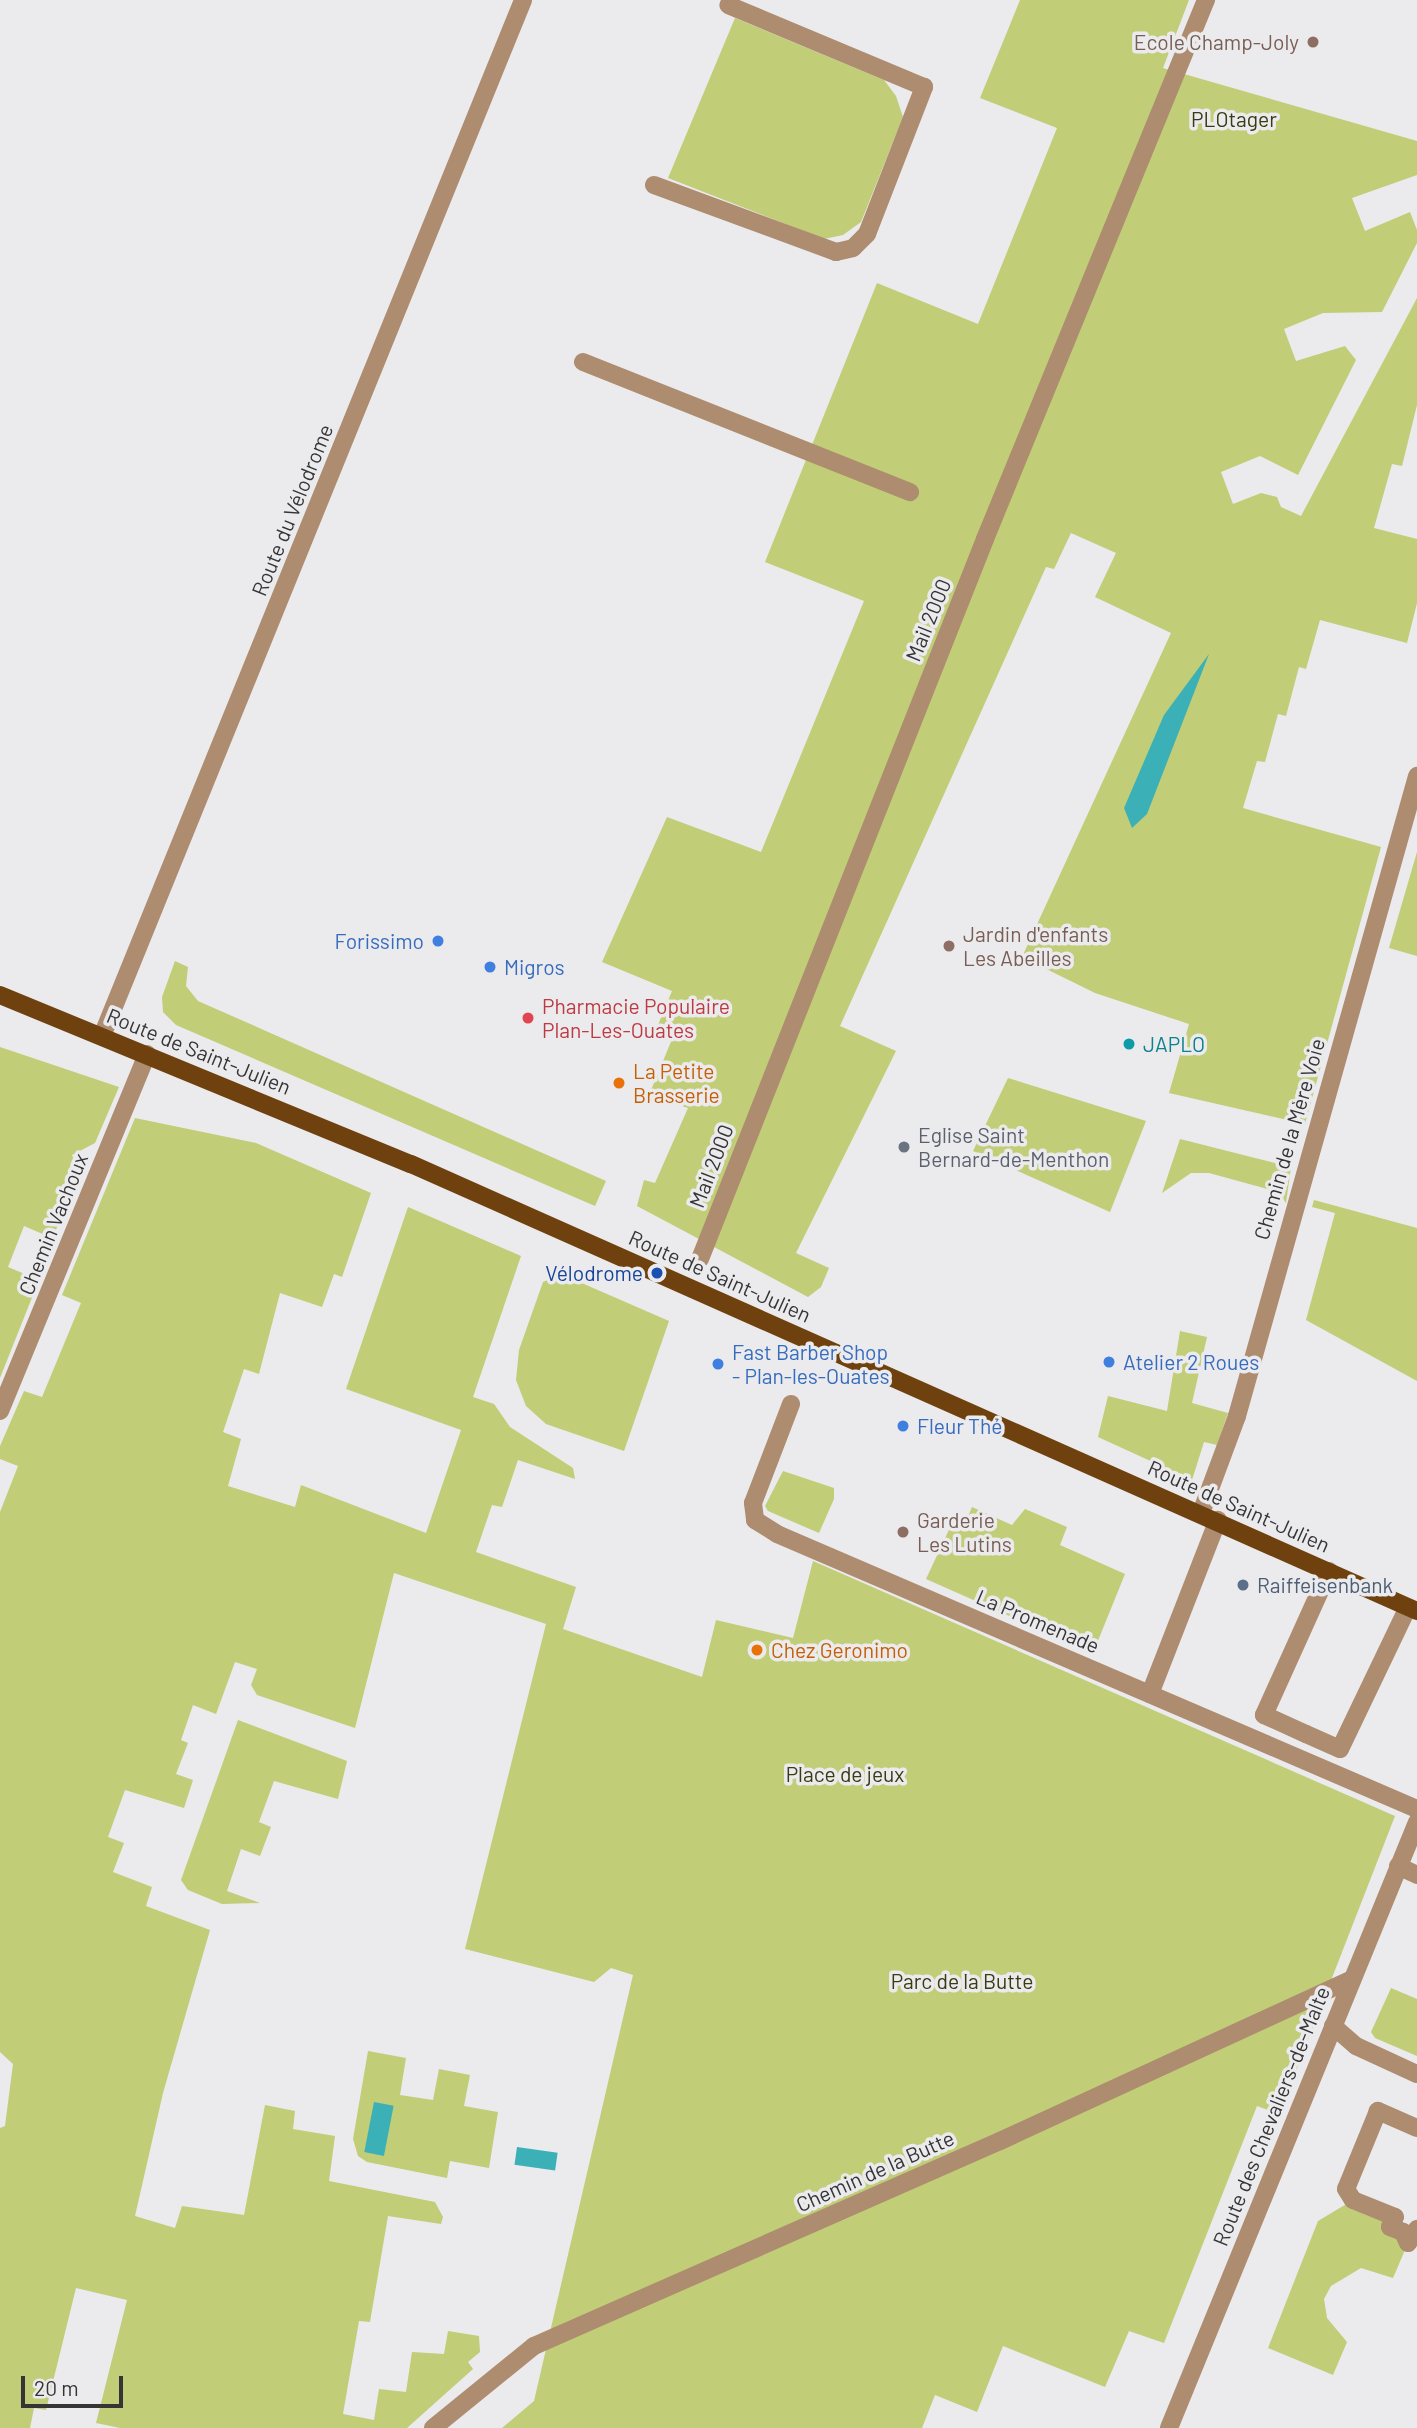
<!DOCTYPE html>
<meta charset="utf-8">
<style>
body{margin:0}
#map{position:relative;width:1417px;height:2428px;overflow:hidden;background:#ebeaed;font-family:Barlow,sans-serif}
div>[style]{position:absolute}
.green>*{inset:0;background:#c1cd77}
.water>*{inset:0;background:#3bb0b6;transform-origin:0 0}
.minor>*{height:18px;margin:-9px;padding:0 9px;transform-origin:9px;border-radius:9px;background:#ad8c6f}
.major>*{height:18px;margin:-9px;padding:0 9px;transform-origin:9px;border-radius:9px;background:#6e410f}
.dots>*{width:19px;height:19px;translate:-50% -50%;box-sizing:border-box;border:4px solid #ebeaed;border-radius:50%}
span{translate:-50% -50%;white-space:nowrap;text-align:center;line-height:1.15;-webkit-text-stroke:7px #ebeaed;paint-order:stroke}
.education-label{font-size:21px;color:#785e54}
.right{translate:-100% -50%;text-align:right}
.left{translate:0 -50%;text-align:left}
.park-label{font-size:21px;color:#373c12}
.street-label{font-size:21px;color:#353536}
.shop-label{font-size:21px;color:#366cbe}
.health-label{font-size:21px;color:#be3a42}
.culture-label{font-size:21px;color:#0d838f}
.food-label{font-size:21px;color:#c56008}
.worship-label{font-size:21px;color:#5b616d}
.transit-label{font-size:21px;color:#164399}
.service-label{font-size:21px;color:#4e5e75}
.scale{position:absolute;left:21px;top:2376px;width:102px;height:32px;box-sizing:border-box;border:4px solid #353536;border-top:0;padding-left:9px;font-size:21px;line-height:24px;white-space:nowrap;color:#353536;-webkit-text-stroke:5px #ebeaed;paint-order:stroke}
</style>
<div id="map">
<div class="green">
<div style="clip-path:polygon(1020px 0,1189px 0,1163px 68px,1417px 141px,1417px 175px,1352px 198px,1365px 231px,1410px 212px,1417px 230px,1417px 243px,1382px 312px,1323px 313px,1284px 329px,1296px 361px,1345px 346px,1356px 360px,1298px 475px,1260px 456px,1221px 472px,1233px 504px,1261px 493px,1277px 497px,1281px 507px,1301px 516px,1417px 298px,1417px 405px,1402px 466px,1392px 464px,1374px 528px,1417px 539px,1417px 603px,1407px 643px,1320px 620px,1306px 669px,1299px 667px,1286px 716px,1278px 714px,1265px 762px,1257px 761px,1243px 808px,1381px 847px,1305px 1124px,1169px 1093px,1189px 1024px,1095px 993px,1022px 957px,1171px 633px,1095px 597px,1116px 553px,1071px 533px,1054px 569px,1046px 567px,840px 1026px,896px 1051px,796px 1253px,829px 1268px,821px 1287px,808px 1297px,637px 1206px,644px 1180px,655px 1183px,688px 1108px,649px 1095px,675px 1032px,658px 1025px,672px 991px,602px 962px,667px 817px,761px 852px,864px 601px,765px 562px,877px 283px,978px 324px,1057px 128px,980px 98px)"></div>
<div style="clip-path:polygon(735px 18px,884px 80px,896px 96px,903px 117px,861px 222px,843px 235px,824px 239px,668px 178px)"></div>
<div style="clip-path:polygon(1417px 852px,1417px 956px,1389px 948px)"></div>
<div style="clip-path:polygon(175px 961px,188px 967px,186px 986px,198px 1001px,606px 1181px,595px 1206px,176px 1025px,163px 1012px,162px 997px)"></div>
<div style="clip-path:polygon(0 1047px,119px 1087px,95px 1143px,72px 1155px,81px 1177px,52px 1238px,24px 1226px,8px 1267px,39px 1280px,0 1378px)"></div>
<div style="clip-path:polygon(1008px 1078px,1146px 1121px,1110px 1212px,973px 1151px)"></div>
<div style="clip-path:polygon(135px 1118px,256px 1143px,371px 1193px,342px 1277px,334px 1274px,322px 1307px,280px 1293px,259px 1374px,244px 1369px,223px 1432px,241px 1439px,228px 1486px,295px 1507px,301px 1485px,426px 1533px,461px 1430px,346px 1389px,408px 1207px,521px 1256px,473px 1397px,494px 1404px,510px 1427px,573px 1468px,575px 1479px,518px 1460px,502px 1507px,492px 1505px,476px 1552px,576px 1587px,563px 1629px,702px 1677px,716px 1620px,793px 1638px,813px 1561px,1395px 1816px,1279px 2114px,1257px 2106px,1164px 2343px,1129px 2331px,1105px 2387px,1003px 2346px,977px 2412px,935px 2395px,922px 2428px,502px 2428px,534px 2401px,633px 1975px,611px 1968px,594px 1982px,465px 1949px,546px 1624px,394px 1573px,355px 1728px,257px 1695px,251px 1685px,257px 1669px,235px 1662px,216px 1714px,193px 1705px,181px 1740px,188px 1743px,176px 1774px,193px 1780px,184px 1808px,125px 1790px,108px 1837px,124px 1843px,113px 1872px,152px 1887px,146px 1906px,210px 1930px,163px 2093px,135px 2216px,175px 2228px,182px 2206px,244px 2215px,265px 2105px,295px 2111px,293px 2129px,335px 2136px,329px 2181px,435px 2202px,443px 2217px,441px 2224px,388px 2216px,370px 2322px,359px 2321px,343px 2414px,374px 2420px,379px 2389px,406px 2392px,412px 2352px,444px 2354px,448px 2331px,479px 2336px,480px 2352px,468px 2362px,473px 2369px,407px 2428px,120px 2428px,96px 2423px,127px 2300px,76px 2288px,46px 2410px,34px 2408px,30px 2428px,0 2428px,0 2128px,5px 2126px,13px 2064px,0 2052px,0 1512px,18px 1466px,0 1459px,0 1446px,24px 1391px,42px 1397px,81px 1303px,62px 1295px)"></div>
<div style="clip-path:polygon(1180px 1139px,1291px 1167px,1286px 1203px,1278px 1192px,1209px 1173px,1191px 1173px,1162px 1193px)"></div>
<div style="clip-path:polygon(1314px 1200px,1417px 1228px,1417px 1381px,1306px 1320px,1335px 1213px,1312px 1207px)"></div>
<div style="clip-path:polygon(561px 1274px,669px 1321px,624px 1451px,546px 1424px,526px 1406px,516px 1380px,519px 1350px,543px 1282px)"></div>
<div style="clip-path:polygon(1180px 1331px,1207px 1337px,1192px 1403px,1228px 1413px,1217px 1445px,1204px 1442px,1192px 1480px,1098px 1437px,1108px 1396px,1167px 1411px)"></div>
<div style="clip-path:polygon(783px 1471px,834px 1488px,834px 1499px,819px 1533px,768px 1511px,765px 1506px)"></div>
<div style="clip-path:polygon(972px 1507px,1012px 1525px,1025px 1509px,1067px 1527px,1060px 1545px,1125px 1574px,1093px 1653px,926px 1579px,954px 1519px,965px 1524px)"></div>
<div style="clip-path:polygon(238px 1720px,347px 1761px,338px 1799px,274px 1781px,259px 1822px,271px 1827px,260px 1856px,241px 1849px,227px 1891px,260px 1903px,222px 1904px,188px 1890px,181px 1880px)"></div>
<div style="clip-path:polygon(1391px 1988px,1417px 1999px,1417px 2056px,1375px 2038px,1371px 2032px)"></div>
<div style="clip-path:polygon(368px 2051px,406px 2058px,400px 2095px,433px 2100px,439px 2069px,470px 2075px,464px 2106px,498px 2112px,489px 2168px,450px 2161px,447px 2178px,367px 2162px,358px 2156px,353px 2139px)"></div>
<div style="clip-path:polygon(1353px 2200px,1395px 2217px,1408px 2243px,1393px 2278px,1361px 2268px,1331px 2286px,1324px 2299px,1327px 2318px,1347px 2342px,1333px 2375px,1268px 2348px,1318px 2221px)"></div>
</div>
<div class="water">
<div style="clip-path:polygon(1209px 654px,1147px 814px,1132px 828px,1124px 808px,1164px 715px)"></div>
<div style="left:374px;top:2102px;width:20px;height:51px;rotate:11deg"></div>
<div style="left:517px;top:2147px;width:41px;height:18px;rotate:8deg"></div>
</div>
<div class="minor">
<div style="left:654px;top:185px;width:194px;rotate:20.2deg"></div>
<div style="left:836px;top:252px;width:17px;rotate:-13deg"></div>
<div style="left:853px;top:248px;width:20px;rotate:-45deg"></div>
<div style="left:867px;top:234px;width:158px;rotate:-68.8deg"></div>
<div style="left:924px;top:87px;width:212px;rotate:-157.3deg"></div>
<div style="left:583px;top:362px;width:352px;rotate:21.7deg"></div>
<div style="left:102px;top:1036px;width:1118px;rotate:-67.88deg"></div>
<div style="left:700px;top:1259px;width:774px;rotate:-68.4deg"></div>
<div style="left:985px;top:539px;width:583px;rotate:-67.71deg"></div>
<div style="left:791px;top:1404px;width:106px;rotate:111deg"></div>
<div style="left:753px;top:1503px;width:17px;rotate:83deg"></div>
<div style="left:755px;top:1520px;width:26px;rotate:32deg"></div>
<div style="left:777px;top:1534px;width:697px;rotate:23.25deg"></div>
<div style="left:0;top:1411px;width:386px;rotate:-67.6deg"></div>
<div style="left:1201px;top:1513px;width:103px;rotate:-69.6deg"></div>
<div style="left:1237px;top:1416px;width:665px;rotate:-74.29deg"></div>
<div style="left:1329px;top:1571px;width:158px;rotate:114.3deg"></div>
<div style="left:1264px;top:1715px;width:46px;rotate:24.3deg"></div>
<div style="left:1306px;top:1734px;width:37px;rotate:24deg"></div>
<div style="left:1340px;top:1749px;width:157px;rotate:-64.4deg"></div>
<div style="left:1150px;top:1694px;width:187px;rotate:-68.7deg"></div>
<div style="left:1398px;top:1866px;width:21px;rotate:25deg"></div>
<div style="left:1333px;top:2026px;width:30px;rotate:41deg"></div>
<div style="left:1356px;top:2046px;width:67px;rotate:24.7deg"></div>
<div style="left:1417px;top:2128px;width:43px;rotate:-156.4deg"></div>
<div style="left:1378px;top:2111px;width:84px;rotate:112.3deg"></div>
<div style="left:1346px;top:2189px;width:13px;rotate:58deg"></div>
<div style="left:1353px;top:2200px;width:45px;rotate:22deg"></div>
<div style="left:1395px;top:2217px;width:11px;rotate:117deg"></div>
<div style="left:1390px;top:2227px;width:14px;rotate:21deg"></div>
<div style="left:1403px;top:2232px;width:12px;rotate:66deg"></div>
<div style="left:1408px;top:2243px;width:17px;rotate:-57deg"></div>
<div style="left:433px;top:2428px;width:130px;rotate:-39.1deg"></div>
<div style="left:534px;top:2346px;width:509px;rotate:-23.75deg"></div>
<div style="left:1000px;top:2141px;width:385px;rotate:-24.7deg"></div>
<div style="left:1169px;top:2428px;width:655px;rotate:-67.74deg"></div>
</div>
<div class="major">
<div style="left:0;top:995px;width:444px;rotate:22.4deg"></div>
<div style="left:411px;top:1164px;width:1101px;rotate:23.96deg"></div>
</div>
<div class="dots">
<div style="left:1313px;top:42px;background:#8d6e63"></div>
<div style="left:438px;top:941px;background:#3f7fe0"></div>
<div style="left:949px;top:946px;background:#8d6e63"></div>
<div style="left:490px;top:967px;background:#3f7fe0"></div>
<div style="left:528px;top:1018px;background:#e0444e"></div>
<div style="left:1129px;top:1044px;background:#0f9aa8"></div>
<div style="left:619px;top:1083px;background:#e8710a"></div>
<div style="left:904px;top:1147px;background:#6b7280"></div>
<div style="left:657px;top:1273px;background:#1a4fb4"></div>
<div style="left:1109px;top:1362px;background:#3f7fe0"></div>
<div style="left:718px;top:1364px;background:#3f7fe0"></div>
<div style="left:903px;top:1426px;background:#3f7fe0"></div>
<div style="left:903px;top:1532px;background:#8d6e63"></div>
<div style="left:1243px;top:1585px;background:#5c6f8a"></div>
<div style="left:757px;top:1650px;background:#e8710a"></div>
</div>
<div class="education-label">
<span class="right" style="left:1299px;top:42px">Ecole Champ-Joly</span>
<span class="left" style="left:963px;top:946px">Jardin d'enfants<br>Les Abeilles</span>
<span class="left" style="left:917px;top:1532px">Garderie<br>Les Lutins</span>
</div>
<div class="park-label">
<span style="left:1234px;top:119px">PLOtager</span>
<span style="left:845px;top:1774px">Place de jeux</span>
<span style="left:962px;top:1981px">Parc de la Butte</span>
</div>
<div class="street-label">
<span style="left:292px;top:510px;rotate:-68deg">Route du Vélodrome</span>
<span style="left:928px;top:620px;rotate:-68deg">Mail 2000</span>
<span style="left:199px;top:1051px;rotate:22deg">Route de Saint-Julien</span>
<span style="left:1289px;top:1139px;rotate:-74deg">Chemin de la Mère Voie</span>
<span style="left:711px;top:1166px;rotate:-69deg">Mail 2000</span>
<span style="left:53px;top:1224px;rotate:-68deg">Chemin Vachoux</span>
<span style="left:720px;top:1276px;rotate:24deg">Route de Saint-Julien</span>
<span style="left:1239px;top:1506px;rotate:24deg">Route de Saint-Julien</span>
<span style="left:1038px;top:1621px;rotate:23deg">La Promenade</span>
<span style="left:1271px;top:2116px;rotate:-68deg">Route des Chevaliers-de-Malte</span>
<span style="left:875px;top:2171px;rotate:-24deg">Chemin de la Butte</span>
</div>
<div class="shop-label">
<span class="right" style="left:424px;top:941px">Forissimo</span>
<span class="left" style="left:504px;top:967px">Migros</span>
<span class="left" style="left:732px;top:1364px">Fast Barber Shop<br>- Plan-les-Ouates</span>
<span class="left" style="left:1123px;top:1362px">Atelier 2 Roues</span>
<span class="left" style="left:917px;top:1426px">Fleur Thé</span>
</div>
<div class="health-label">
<span class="left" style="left:542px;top:1018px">Pharmacie Populaire<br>Plan-Les-Ouates</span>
</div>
<div class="culture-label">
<span class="left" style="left:1143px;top:1044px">JAPLO</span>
</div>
<div class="food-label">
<span class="left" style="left:633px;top:1083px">La Petite<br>Brasserie</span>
<span class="left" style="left:771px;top:1650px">Chez Geronimo</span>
</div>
<div class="worship-label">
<span class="left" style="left:918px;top:1147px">Eglise Saint<br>Bernard-de-Menthon</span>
</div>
<div class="transit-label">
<span class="right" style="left:643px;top:1273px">Vélodrome</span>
</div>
<div class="service-label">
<span class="left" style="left:1257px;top:1585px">Raiffeisenbank</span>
</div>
<div class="scale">20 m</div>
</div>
